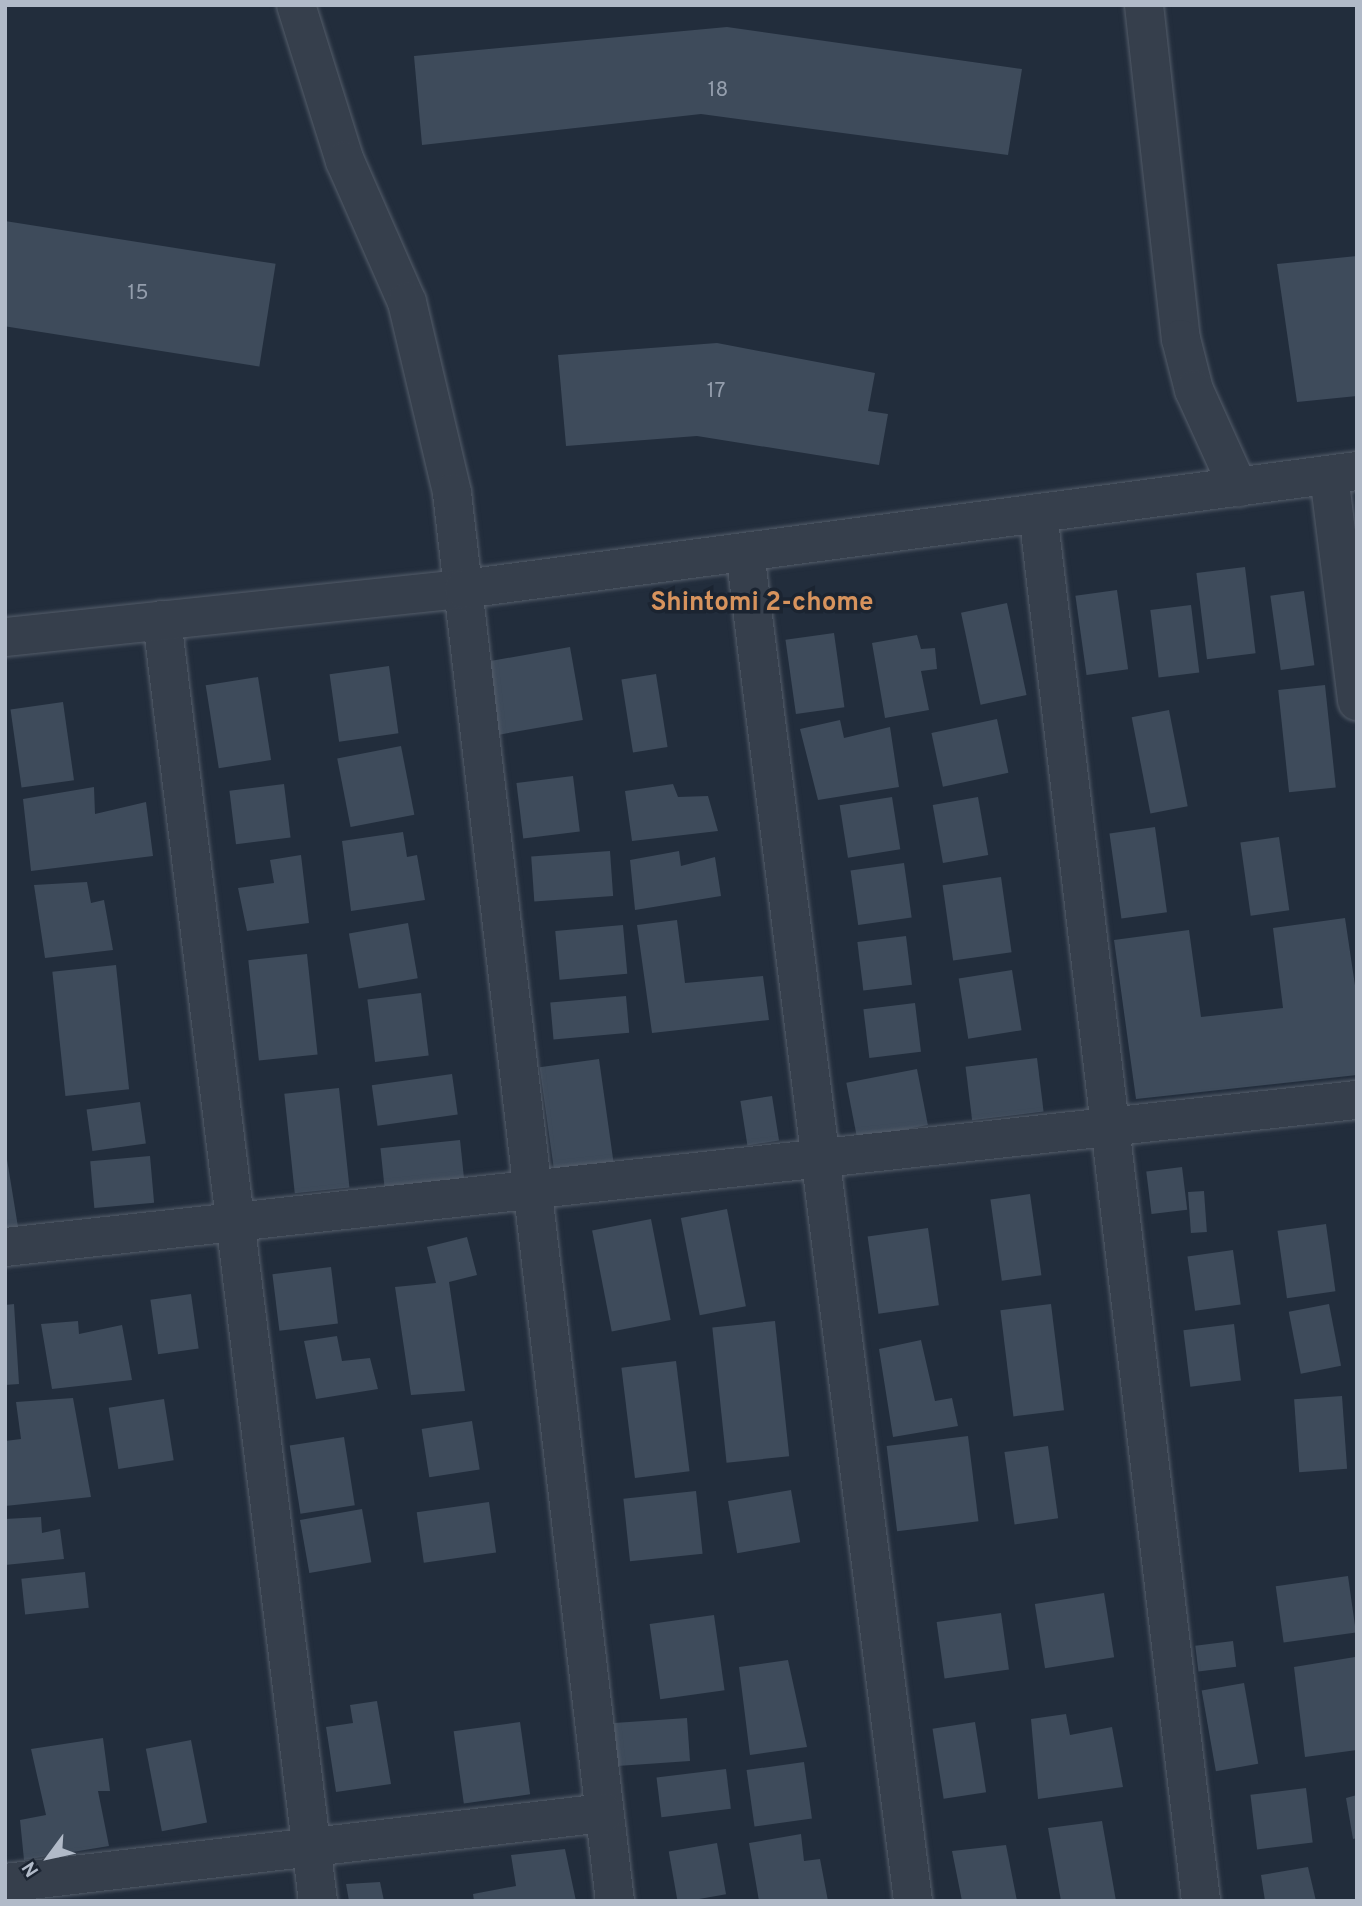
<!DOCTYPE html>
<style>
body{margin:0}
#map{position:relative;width:1362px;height:1906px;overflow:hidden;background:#222d3c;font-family:Overpass,sans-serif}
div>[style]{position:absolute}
.building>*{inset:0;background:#3e4b5b;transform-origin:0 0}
.roads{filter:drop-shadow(0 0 2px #545d6a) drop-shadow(0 0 2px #545d6a)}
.street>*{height:38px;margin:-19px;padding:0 19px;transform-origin:19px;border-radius:19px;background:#363f4c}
span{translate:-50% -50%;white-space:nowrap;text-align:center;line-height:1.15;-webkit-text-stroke:7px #1b2431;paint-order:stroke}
.number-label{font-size:21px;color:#949ead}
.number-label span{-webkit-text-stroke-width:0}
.neighbourhood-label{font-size:26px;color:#d7935d;font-weight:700}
.frame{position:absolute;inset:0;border:7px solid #b1bac8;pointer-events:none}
.north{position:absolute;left:14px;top:1822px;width:70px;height:70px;-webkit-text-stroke:5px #1b2431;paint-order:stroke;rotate:237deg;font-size:19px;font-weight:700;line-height:28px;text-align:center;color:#b1bac8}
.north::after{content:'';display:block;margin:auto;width:24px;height:32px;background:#b1bac8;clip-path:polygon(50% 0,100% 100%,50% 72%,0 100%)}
</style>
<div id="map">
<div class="building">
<div style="clip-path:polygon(727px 27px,1022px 69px,1008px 155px,701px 114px,422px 145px,414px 56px)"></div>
<div style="left:5px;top:221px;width:274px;height:104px;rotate:9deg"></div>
<div style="clip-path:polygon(1357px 256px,1357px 396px,1297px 402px,1277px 264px)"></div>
<div style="clip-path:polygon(717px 343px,875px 373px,868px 411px,888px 414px,879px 465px,697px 436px,566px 446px,558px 355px)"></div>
<div style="left:1245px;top:567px;width:87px;height:49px;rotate:83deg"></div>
<div style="left:1117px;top:590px;width:80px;height:42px;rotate:82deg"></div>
<div style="left:1304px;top:591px;width:75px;height:34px;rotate:82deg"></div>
<div style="left:1007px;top:603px;width:94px;height:47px;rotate:78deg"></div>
<div style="left:1191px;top:605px;width:68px;height:41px;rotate:83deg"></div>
<div style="left:834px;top:633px;width:75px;height:49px;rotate:82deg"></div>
<div style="clip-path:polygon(917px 635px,921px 649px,935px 648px,937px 669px,921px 671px,929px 710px,885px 718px,872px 643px)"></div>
<div style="left:570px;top:647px;width:74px;height:85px;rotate:80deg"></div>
<div style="left:389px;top:666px;width:68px;height:60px;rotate:82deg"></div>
<div style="left:656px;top:674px;width:74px;height:35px;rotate:81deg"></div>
<div style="left:258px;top:677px;width:84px;height:53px;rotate:81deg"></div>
<div style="left:1325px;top:685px;width:103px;height:47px;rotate:84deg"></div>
<div style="left:63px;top:702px;width:79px;height:53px;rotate:82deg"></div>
<div style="left:1169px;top:710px;width:98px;height:38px;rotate:79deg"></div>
<div style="left:997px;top:719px;width:55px;height:67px;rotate:78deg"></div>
<div style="clip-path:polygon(840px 720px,844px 738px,890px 727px,899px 787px,818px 800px,800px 729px)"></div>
<div style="left:401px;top:746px;width:70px;height:65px;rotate:79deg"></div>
<div style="left:573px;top:776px;width:56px;height:57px;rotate:83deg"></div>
<div style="left:284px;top:784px;width:54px;height:55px;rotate:83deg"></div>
<div style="clip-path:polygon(673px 784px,678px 797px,708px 796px,718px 831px,632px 841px,625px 791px)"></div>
<div style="clip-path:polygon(94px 787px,95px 814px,146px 802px,153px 856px,31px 871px,23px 799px)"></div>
<div style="left:892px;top:797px;width:53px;height:53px;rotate:81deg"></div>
<div style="left:978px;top:797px;width:59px;height:46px;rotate:80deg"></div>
<div style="left:1155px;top:827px;width:86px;height:46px;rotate:82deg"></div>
<div style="clip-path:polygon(403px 832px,407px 857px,417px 855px,425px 900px,351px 911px,342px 841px)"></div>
<div style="left:1279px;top:837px;width:74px;height:39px;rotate:82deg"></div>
<div style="left:610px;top:851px;width:45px;height:79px;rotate:86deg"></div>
<div style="clip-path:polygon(679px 851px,681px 866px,715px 857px,721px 896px,635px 910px,630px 860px)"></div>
<div style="clip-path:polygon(301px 855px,309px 923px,247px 931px,238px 888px,274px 883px,270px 860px)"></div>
<div style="left:904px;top:863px;width:55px;height:54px;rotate:82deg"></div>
<div style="left:1001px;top:877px;width:76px;height:59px;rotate:82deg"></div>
<div style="clip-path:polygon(87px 882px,91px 903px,104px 900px,113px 950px,45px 958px,34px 885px)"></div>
<div style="clip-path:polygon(1345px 918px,1357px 999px,1357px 1075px,1136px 1099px,1114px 940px,1189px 930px,1201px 1017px,1283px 1008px,1273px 928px)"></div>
<div style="clip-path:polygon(677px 920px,685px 983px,763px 976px,769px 1020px,652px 1033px,637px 925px)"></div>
<div style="left:408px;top:923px;width:56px;height:60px;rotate:80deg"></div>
<div style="left:623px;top:925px;width:49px;height:68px;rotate:85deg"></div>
<div style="left:906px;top:936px;width:49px;height:49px;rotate:83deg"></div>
<div style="left:307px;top:954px;width:101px;height:59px;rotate:84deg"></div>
<div style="left:116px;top:965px;width:125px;height:64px;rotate:84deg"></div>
<div style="left:1012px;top:970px;width:61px;height:54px;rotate:81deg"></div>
<div style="left:421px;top:993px;width:63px;height:54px;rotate:83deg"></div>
<div style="left:626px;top:996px;width:37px;height:76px;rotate:85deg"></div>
<div style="left:915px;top:1003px;width:49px;height:52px;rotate:83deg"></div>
<div style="left:1037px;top:1058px;width:54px;height:72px;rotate:83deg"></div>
<div style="left:599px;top:1059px;width:107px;height:60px;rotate:82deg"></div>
<div style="left:917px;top:1069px;width:57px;height:72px;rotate:79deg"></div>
<div style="left:452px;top:1074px;width:41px;height:81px;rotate:82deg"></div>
<div style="left:339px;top:1088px;width:100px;height:55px;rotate:84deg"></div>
<div style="left:772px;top:1096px;width:45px;height:32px;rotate:81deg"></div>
<div style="left:140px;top:1102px;width:42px;height:54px;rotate:82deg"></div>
<div style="left:460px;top:1140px;width:41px;height:80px;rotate:84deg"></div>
<div style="clip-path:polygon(5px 1147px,18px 1227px,5px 1228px)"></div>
<div style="left:150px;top:1156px;width:47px;height:60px;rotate:85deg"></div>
<div style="left:1182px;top:1167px;width:43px;height:36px;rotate:83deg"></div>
<div style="left:1204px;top:1191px;width:41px;height:16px;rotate:86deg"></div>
<div style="left:1030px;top:1194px;width:82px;height:40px;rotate:82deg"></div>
<div style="left:727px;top:1209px;width:99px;height:47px;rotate:79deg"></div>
<div style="left:651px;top:1219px;width:103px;height:60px;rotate:79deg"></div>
<div style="left:1326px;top:1224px;width:68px;height:49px;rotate:82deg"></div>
<div style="left:928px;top:1228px;width:78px;height:61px;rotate:82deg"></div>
<div style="clip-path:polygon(467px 1237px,477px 1275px,449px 1282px,465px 1391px,411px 1395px,395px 1287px,436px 1283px,427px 1247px)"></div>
<div style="left:1233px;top:1250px;width:55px;height:46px;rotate:82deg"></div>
<div style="left:331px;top:1267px;width:57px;height:59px;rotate:83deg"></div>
<div style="left:191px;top:1294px;width:55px;height:41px;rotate:82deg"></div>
<div style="clip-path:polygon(14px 1304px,19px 1384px,5px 1385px,5px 1305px)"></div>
<div style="left:1051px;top:1304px;width:107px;height:51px;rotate:83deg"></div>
<div style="left:1329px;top:1304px;width:63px;height:41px;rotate:79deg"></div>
<div style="clip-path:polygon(78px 1321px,79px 1334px,122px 1325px,132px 1380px,52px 1389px,41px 1324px)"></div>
<div style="left:775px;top:1321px;width:136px;height:63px;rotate:84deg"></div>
<div style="left:1234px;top:1324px;width:57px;height:51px;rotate:83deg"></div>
<div style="clip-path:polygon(337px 1336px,342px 1361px,370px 1358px,378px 1389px,316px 1399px,304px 1341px)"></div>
<div style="clip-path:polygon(921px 1340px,935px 1401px,952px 1398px,958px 1426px,893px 1437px,879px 1349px)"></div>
<div style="left:676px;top:1361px;width:111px;height:55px;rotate:83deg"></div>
<div style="left:1342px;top:1396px;width:73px;height:48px;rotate:86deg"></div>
<div style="clip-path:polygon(73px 1398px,91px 1497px,5px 1506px,5px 1441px,21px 1439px,16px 1402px)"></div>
<div style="left:164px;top:1399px;width:62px;height:56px;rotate:81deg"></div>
<div style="left:472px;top:1421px;width:49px;height:51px;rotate:81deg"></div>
<div style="left:968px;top:1436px;width:86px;height:82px;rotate:83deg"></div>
<div style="left:344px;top:1437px;width:69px;height:55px;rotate:81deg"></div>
<div style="left:1048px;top:1446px;width:73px;height:44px;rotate:82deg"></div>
<div style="left:791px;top:1490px;width:53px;height:64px;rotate:80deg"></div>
<div style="left:696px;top:1491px;width:63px;height:73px;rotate:84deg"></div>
<div style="left:489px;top:1502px;width:51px;height:73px;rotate:82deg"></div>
<div style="left:362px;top:1509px;width:54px;height:63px;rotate:80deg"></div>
<div style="clip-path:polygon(41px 1517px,42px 1533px,60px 1529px,64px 1559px,5px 1565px,5px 1519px)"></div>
<div style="left:85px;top:1572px;width:36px;height:64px;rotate:84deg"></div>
<div style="left:1348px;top:1576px;width:57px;height:73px;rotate:82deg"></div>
<div style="left:1104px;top:1593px;width:65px;height:70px;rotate:81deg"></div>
<div style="left:1001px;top:1613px;width:57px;height:65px;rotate:82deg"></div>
<div style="left:714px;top:1615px;width:76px;height:65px;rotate:82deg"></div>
<div style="left:1233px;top:1641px;width:26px;height:38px;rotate:83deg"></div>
<div style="clip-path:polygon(1355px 1657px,1357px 1750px,1305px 1757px,1294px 1667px)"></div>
<div style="clip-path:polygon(788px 1660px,807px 1747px,750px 1755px,739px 1667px)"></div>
<div style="left:1244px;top:1683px;width:82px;height:43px;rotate:80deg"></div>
<div style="clip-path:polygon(377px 1701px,391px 1784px,336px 1792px,326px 1727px,353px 1723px,350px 1705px)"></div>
<div style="clip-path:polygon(1066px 1714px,1070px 1735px,1112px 1727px,1123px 1787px,1038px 1799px,1031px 1719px)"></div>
<div style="left:687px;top:1718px;width:43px;height:73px;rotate:86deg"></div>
<div style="left:520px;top:1722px;width:73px;height:67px;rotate:82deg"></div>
<div style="left:975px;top:1722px;width:71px;height:43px;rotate:81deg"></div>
<div style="clip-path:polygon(103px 1738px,110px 1791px,98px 1791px,109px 1846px,24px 1860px,20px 1820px,46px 1815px,31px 1749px)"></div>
<div style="left:191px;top:1740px;width:84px;height:46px;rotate:79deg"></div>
<div style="left:804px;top:1762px;width:57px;height:58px;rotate:82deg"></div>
<div style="left:726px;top:1769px;width:40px;height:70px;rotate:83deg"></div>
<div style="left:1306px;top:1788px;width:55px;height:56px;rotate:83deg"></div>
<div style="clip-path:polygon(1357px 1795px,1357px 1838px,1353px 1839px,1346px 1798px)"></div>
<div style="clip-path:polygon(1102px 1821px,1116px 1901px,1061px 1901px,1048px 1828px)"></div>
<div style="clip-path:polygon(801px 1834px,804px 1861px,820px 1859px,828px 1901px,759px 1901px,749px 1843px)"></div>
<div style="left:717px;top:1843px;width:52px;height:49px;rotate:80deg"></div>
<div style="clip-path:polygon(1006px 1845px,1017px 1901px,962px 1901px,952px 1851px)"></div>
<div style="clip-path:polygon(565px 1849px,576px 1901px,474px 1901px,473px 1894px,516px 1886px,511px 1855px)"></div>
<div style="clip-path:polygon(1308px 1867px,1316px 1901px,1265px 1901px,1261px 1875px)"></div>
<div style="clip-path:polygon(380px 1882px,384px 1901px,349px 1901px,346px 1884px)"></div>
</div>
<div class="roads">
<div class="street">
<div style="left:296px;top:5px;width:164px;rotate:72.6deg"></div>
<div style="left:345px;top:161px;width:154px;rotate:66.3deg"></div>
<div style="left:407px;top:302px;width:196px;rotate:76.7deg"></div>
<div style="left:452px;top:493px;width:1417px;rotate:83.4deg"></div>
<div style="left:1144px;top:5px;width:336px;rotate:83.7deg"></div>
<div style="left:1181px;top:339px;width:53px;rotate:75.7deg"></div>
<div style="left:1194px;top:390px;width:107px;rotate:65.6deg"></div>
<div style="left:1329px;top:475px;width:228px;rotate:82.9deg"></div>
<div style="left:1038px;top:513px;width:1398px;rotate:83.3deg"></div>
<div style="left:745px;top:552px;width:1359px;rotate:82.9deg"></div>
<div style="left:162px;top:620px;width:1290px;rotate:83.06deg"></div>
<div style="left:5px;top:637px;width:462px;rotate:-6deg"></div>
<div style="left:464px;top:589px;width:901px;rotate:-7.53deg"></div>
<div style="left:5px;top:1247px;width:1360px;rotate:-6.21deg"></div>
<div style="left:5px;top:1883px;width:603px;rotate:-6.67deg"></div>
</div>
</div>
<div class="number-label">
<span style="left:718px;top:91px">18</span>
<span style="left:138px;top:294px">15</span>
<span style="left:716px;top:392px">17</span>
</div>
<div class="neighbourhood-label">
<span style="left:762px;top:604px">Shintomi 2-chome</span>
</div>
<div class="frame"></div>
<div class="north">N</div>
</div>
